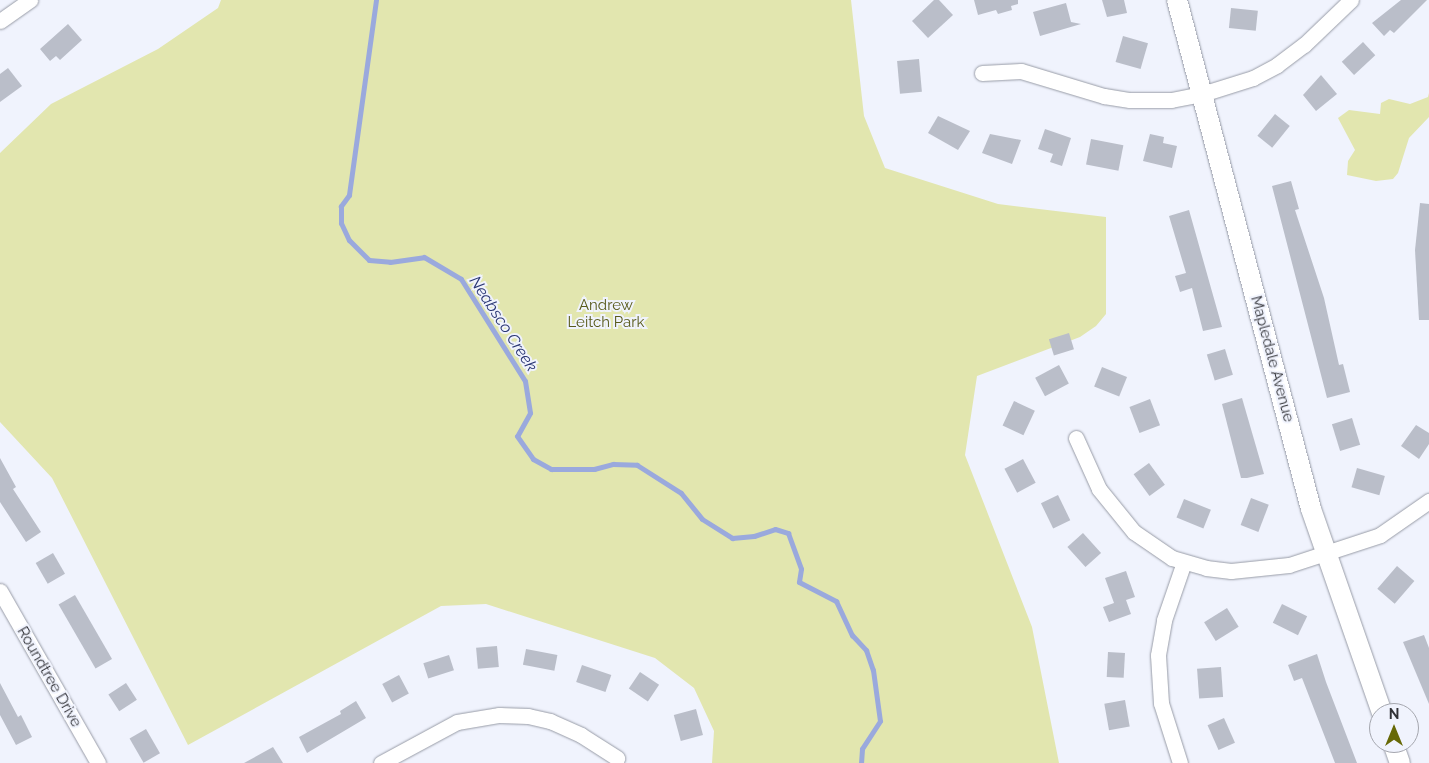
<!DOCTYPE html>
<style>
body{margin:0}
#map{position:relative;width:1429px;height:763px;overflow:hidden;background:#f0f3fd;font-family:Raleway,sans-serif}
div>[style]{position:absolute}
.green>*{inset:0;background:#e2e6af}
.stream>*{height:5px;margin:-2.5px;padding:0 2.5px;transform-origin:2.5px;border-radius:2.5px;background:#9aa9dd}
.building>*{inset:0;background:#babec9;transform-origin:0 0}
.roads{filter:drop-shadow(0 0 1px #989ca7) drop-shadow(0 0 1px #989ca7)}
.minor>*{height:15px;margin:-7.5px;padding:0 7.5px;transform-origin:7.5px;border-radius:7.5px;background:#fff}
.tertiary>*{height:20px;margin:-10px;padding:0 10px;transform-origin:10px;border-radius:10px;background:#fff}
span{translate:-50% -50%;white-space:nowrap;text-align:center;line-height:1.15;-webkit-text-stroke:4px #f0f3fd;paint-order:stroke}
.park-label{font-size:15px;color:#585a1a}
.street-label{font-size:15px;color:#313237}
.water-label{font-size:16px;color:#2a3673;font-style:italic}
.north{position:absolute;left:1369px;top:703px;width:50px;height:50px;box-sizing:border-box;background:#f0f3fd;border:1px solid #a4a6ae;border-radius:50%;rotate:0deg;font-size:14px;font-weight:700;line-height:20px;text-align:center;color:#313237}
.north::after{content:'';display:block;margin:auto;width:18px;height:22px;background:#676907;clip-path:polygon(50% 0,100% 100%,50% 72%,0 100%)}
</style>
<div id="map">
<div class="green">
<div style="clip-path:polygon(221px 0,851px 0,864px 116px,885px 168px,998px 204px,1106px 217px,1106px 314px,1096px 326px,1080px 337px,977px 376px,965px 455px,1032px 627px,1059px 763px,712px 763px,714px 731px,694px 688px,655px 658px,486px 604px,441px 606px,188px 745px,52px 478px,0 422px,0 153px,51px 104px,158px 49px,218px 8px)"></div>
<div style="clip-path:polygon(1429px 93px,1429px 117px,1409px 138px,1398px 173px,1393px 179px,1376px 181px,1347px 175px,1348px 161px,1355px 150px,1338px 118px,1349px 110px,1380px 114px,1381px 103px,1389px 99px,1410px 104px,1428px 97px)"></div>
</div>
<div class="stream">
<div style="left:376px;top:0;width:197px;rotate:97.9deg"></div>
<div style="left:349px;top:195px;width:14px;rotate:126deg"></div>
<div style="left:341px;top:206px;width:17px;rotate:90deg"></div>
<div style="left:341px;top:223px;width:19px;rotate:65deg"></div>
<div style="left:349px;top:240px;width:28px;rotate:45deg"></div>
<div style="left:369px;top:260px;width:21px;rotate:5deg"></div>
<div style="left:390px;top:262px;width:34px;rotate:-8deg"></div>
<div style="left:424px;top:257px;width:43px;rotate:30.7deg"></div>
<div style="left:461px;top:279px;width:120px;rotate:57.9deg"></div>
<div style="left:525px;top:381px;width:32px;rotate:81deg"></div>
<div style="left:530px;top:413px;width:26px;rotate:119deg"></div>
<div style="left:517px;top:436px;width:28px;rotate:55deg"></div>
<div style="left:533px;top:459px;width:21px;rotate:29deg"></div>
<div style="left:551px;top:469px;width:43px"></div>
<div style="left:594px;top:469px;width:20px;rotate:-15deg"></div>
<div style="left:613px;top:464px;width:24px;rotate:2deg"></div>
<div style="left:637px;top:465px;width:52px;rotate:32.5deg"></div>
<div style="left:681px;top:493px;width:33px;rotate:51deg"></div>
<div style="left:702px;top:519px;width:36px;rotate:32deg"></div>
<div style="left:732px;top:538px;width:22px;rotate:-5deg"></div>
<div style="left:754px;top:536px;width:22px;rotate:-18deg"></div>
<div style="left:775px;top:529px;width:14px;rotate:17deg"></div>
<div style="left:788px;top:533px;width:38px;rotate:70deg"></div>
<div style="left:801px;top:569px;width:13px;rotate:99deg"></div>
<div style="left:799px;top:582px;width:42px;rotate:27.2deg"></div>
<div style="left:836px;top:601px;width:38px;rotate:65deg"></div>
<div style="left:852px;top:635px;width:21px;rotate:47deg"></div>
<div style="left:866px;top:650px;width:21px;rotate:71deg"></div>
<div style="left:873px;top:670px;width:51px;rotate:82.2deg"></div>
<div style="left:880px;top:721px;width:33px;rotate:123deg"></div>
<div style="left:862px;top:749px;width:14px;rotate:94deg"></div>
</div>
<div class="building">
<div style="clip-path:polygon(934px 0,939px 0,953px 15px,928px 38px,912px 21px)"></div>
<div style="clip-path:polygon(974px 0,1018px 0,1018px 4px,1011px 6px,1012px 10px,998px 14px,996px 10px,978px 15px)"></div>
<div style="clip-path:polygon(1102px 0,1124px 0,1127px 13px,1107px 17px)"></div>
<div style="clip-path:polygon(1401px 0,1427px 0,1394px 33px,1390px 30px,1384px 36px,1372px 23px)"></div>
<div style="clip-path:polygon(1066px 3px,1071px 22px,1081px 24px,1040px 36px,1033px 12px)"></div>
<div style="left:1231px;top:8px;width:27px;height:20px;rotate:6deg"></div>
<div style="clip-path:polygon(68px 24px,82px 40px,60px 60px,56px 56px,50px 61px,40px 49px)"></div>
<div style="left:1123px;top:36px;width:26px;height:27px;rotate:16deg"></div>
<div style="left:1363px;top:42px;width:18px;height:29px;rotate:47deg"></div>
<div style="left:919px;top:59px;width:33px;height:22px;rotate:85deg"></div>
<div style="clip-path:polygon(8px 68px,22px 86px,0 102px,0 74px)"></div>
<div style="clip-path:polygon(1321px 75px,1337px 94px,1316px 111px,1303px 95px)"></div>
<div style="left:1275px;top:114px;width:19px;height:28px;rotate:39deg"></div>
<div style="clip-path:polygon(938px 116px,970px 131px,958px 150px,928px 133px)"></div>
<div style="clip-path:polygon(1045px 129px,1071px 138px,1062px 166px,1050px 162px,1053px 154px,1038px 149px)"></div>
<div style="clip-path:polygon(990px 134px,1021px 140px,1012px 164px,982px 153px)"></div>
<div style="clip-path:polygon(1150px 134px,1164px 137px,1163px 143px,1177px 146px,1172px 168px,1143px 161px)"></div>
<div style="left:1091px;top:139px;width:33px;height:26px;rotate:11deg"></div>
<div style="clip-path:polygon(1291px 181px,1299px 209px,1295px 210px,1324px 298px,1339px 365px,1343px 364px,1350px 392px,1327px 398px,1272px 186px)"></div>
<div style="clip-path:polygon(1420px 203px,1429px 204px,1429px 320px,1419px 320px,1415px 250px)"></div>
<div style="clip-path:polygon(1189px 210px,1222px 327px,1203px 331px,1192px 288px,1180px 292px,1175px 276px,1186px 273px,1169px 216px)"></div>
<div style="left:1069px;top:333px;width:17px;height:21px;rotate:73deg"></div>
<div style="left:1225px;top:349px;width:27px;height:19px;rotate:73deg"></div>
<div style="left:1059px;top:365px;width:21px;height:27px;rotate:62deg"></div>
<div style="left:1102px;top:367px;width:27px;height:21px;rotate:22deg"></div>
<div style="clip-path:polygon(1242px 398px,1264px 474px,1247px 478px,1241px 478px,1222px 404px)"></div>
<div style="left:1150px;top:399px;width:28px;height:22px;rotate:69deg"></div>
<div style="left:1014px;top:401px;width:23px;height:27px;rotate:25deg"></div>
<div style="left:1352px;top:418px;width:28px;height:21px;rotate:73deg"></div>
<div style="clip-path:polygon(1416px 425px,1429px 433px,1429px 444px,1419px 459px,1401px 446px)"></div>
<div style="clip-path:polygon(0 458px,16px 487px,13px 489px,41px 532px,26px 542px,0 502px)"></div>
<div style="left:1023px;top:459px;width:27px;height:21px;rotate:62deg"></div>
<div style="left:1149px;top:463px;width:27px;height:19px;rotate:54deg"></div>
<div style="left:1357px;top:468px;width:29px;height:20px;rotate:16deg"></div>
<div style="left:1058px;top:495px;width:28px;height:19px;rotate:64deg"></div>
<div style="left:1251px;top:498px;width:19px;height:29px;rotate:21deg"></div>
<div style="left:1184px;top:499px;width:29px;height:20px;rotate:22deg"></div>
<div style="left:1083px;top:533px;width:27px;height:21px;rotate:48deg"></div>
<div style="left:53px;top:553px;width:24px;height:20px;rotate:60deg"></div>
<div style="left:1397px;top:566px;width:23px;height:30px;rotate:41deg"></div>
<div style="clip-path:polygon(1126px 571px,1135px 597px,1126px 600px,1131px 614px,1109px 622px,1103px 607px,1114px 603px,1105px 578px)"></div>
<div style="left:75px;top:595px;width:74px;height:19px;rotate:60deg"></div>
<div style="left:1282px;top:604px;width:28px;height:21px;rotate:26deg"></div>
<div style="left:1227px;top:608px;width:22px;height:27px;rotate:58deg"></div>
<div style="clip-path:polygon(1424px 635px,1429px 648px,1429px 704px,1403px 642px)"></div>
<div style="left:497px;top:646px;width:21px;height:21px;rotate:85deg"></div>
<div style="left:526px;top:649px;width:32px;height:16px;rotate:11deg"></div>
<div style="left:1108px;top:652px;width:17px;height:25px;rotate:3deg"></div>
<div style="clip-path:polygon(1317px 654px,1326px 682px,1357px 763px,1335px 763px,1302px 678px,1294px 681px,1288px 665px)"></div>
<div style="left:449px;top:655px;width:16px;height:27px;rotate:72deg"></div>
<div style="left:582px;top:665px;width:31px;height:18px;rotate:19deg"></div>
<div style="left:1221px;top:667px;width:30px;height:24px;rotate:86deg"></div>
<div style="left:640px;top:672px;width:23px;height:20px;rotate:34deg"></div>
<div style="left:399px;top:675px;width:21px;height:19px;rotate:62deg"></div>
<div style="clip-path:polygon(0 683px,18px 717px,21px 715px,32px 737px,16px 745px,0 715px)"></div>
<div style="left:126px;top:683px;width:20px;height:21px;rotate:57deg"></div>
<div style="left:1125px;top:700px;width:27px;height:21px;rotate:80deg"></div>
<div style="clip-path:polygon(356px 701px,366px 718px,307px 753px,299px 737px,341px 714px,340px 711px)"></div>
<div style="left:696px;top:709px;width:27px;height:23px;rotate:75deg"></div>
<div style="left:1224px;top:718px;width:27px;height:18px;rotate:66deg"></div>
<div style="left:146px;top:729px;width:28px;height:19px;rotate:60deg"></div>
<div style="clip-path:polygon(273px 747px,283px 763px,244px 763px)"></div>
</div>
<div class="roads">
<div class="minor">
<div style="left:0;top:21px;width:37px;rotate:-35deg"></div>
<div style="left:982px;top:73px;width:39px;rotate:-3deg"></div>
<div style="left:1021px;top:71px;width:87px;rotate:16.8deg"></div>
<div style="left:1104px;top:96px;width:26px;rotate:9deg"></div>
<div style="left:1130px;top:100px;width:41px"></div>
<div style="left:1171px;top:100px;width:32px;rotate:-11deg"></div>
<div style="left:1202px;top:94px;width:53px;rotate:-17.4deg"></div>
<div style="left:1253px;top:78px;width:27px;rotate:-28deg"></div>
<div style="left:1277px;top:65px;width:34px;rotate:-37deg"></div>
<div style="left:1304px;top:45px;width:65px;rotate:-43.8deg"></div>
<div style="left:1076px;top:438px;width:56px;rotate:65.7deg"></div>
<div style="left:1099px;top:489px;width:55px;rotate:50.9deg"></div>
<div style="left:1134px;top:532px;width:46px;rotate:34.4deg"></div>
<div style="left:1172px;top:558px;width:35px;rotate:16deg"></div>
<div style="left:1206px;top:568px;width:25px;rotate:7deg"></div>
<div style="left:1231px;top:571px;width:58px;rotate:-5.9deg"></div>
<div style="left:1289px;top:565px;width:96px;rotate:-18.2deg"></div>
<div style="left:1380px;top:535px;width:60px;rotate:-34.8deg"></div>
<div style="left:0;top:591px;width:198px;rotate:60.3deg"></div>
<div style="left:381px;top:763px;width:86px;rotate:-28.3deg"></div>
<div style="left:457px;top:722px;width:43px;rotate:-9.5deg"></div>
<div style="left:499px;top:715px;width:29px;rotate:2deg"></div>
<div style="left:528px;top:716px;width:23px;rotate:13deg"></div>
<div style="left:550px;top:721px;width:34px;rotate:24deg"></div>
<div style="left:581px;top:735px;width:43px;rotate:32.6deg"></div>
<div style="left:1180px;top:763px;width:63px;rotate:-107.6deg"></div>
<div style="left:1161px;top:703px;width:48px;rotate:-93.6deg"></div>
<div style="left:1158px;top:655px;width:36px;rotate:-80deg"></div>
<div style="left:1164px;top:620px;width:61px;rotate:-71deg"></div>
</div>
<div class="tertiary">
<div style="left:1177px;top:0;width:526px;rotate:75.25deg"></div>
<div style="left:1311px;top:509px;width:216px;rotate:70.8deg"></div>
<div style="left:1393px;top:743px;width:21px;rotate:71deg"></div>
</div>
</div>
<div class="park-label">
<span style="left:606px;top:314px">Andrew<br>Leitch Park</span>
</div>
<div class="street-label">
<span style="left:1272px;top:359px;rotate:75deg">Mapledale Avenue</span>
<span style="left:49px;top:677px;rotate:60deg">Roundtree Drive</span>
</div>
<div class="water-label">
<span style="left:503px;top:324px;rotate:57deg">Neabsco Creek</span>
</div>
<div class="north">N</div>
</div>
